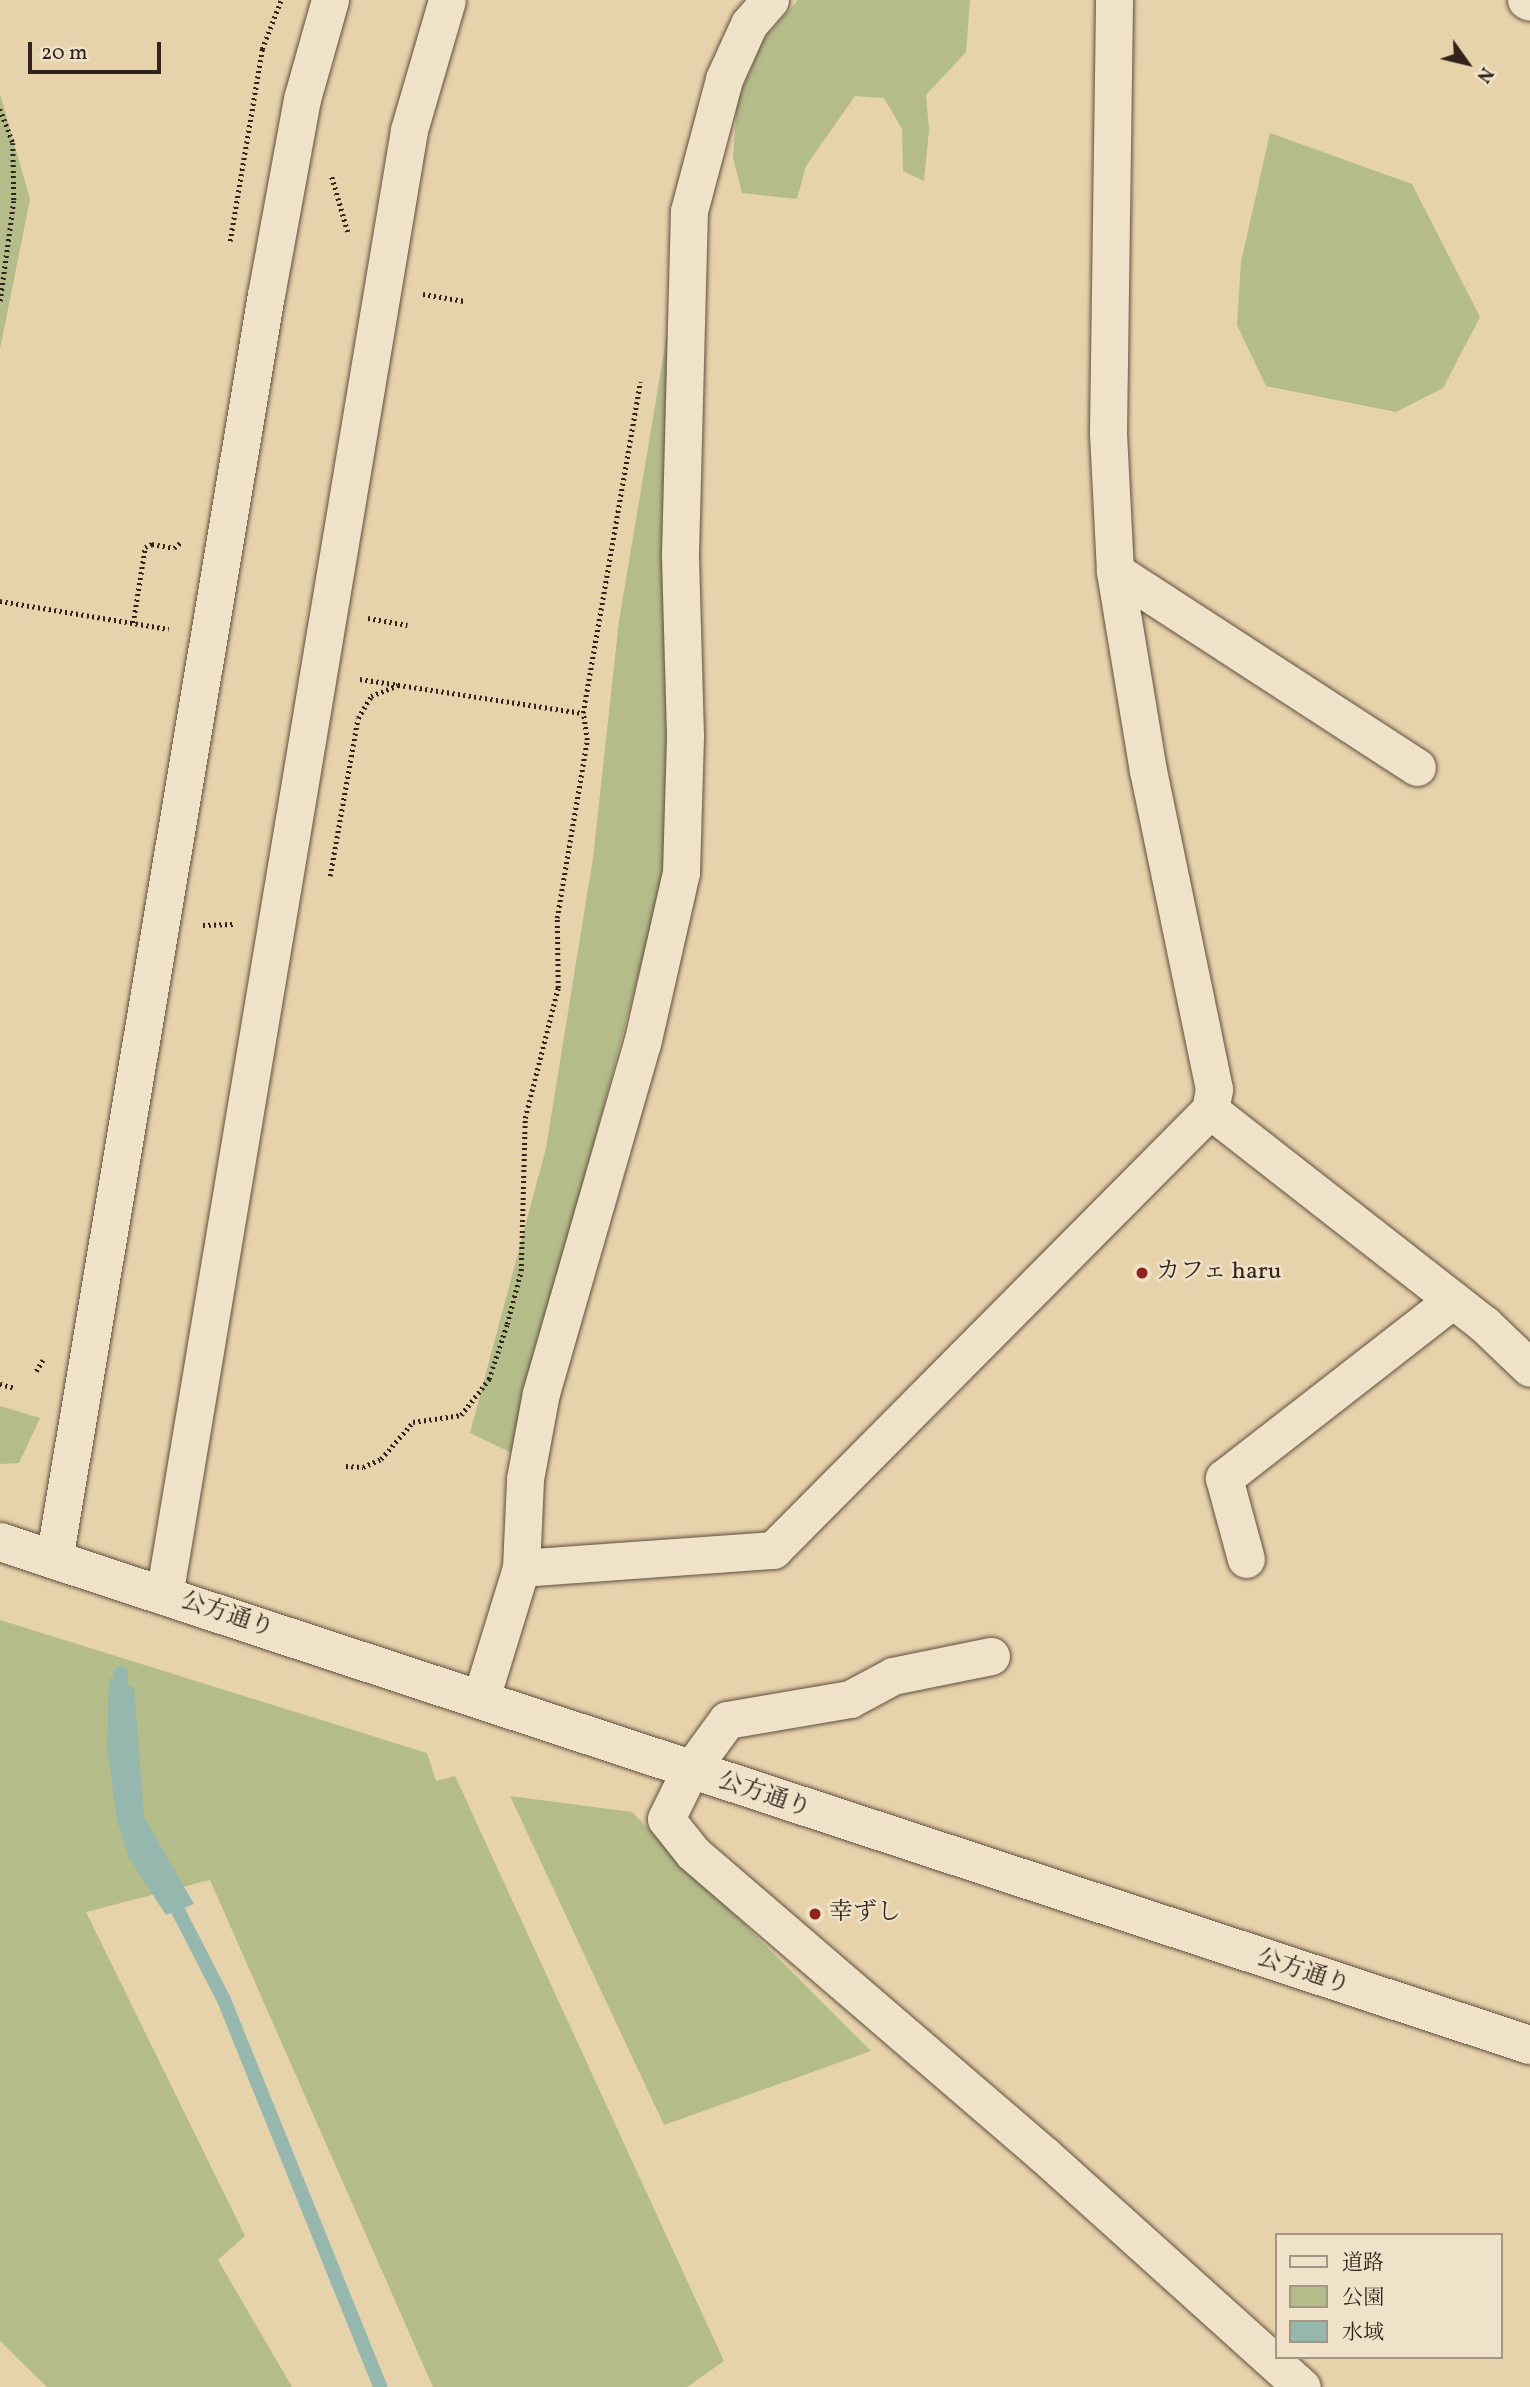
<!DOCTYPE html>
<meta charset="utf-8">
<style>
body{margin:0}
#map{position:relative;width:1530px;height:2387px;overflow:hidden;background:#e6d2ab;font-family:Vollkorn,"Noto Serif JP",serif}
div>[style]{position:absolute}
.green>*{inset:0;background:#b4bc89}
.water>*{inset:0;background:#96b7ad}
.stream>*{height:14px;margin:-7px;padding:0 7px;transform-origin:7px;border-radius:7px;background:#96b7ad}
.path>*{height:4.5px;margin-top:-2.25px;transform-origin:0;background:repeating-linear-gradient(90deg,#33231d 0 2px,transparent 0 5.5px)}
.roads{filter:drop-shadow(0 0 2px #604f40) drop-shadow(0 0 2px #604f40)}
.minor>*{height:37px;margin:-18.5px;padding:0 18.5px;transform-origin:18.5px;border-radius:18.5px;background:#efe2c8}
.tertiary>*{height:38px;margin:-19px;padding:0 19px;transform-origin:19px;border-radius:19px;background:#efe2c8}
.dots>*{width:19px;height:19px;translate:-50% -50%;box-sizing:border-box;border:4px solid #efe2c8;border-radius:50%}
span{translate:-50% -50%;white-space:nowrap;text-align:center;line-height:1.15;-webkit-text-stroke:5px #efe2c8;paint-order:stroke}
.poi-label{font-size:24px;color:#33231d}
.left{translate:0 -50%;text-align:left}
.street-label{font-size:24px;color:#33231d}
.legend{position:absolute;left:1275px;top:2233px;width:228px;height:126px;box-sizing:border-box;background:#efe2c8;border:2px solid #a49684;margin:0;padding:9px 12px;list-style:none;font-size:21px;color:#33231d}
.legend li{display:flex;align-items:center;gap:14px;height:35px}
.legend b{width:35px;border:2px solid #a49684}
.north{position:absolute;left:1432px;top:28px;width:70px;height:70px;-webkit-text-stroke:5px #efe2c8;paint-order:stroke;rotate:124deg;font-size:19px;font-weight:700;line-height:28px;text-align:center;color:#33231d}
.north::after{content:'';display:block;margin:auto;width:24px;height:32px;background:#33231d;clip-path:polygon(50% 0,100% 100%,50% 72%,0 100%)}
.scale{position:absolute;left:28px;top:42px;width:133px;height:32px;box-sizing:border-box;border:4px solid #33231d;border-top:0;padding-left:9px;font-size:21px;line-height:24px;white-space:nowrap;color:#33231d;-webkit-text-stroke:5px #efe2c8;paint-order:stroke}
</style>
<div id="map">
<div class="green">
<div style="clip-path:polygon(798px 0,970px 0,966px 52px,926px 95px,929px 130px,924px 181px,903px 171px,902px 129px,884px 98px,855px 96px,806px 166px,797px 199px,742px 193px,733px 158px,737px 102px,762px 41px)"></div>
<div style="clip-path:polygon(0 94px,30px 199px,0 349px)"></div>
<div style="clip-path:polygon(1270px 133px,1412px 184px,1480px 317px,1443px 388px,1396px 412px,1266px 386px,1237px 325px,1241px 262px)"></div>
<div style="clip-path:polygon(668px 328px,668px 863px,512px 1453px,470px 1433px,546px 1148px,593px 858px,619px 621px)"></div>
<div style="clip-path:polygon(0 1406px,40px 1418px,19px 1463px,0 1464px)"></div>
<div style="clip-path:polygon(0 1620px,427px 1753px,436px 1781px,455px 1776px,724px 2361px,687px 2387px,433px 2387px,210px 1880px,86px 1912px,245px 2236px,218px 2260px,292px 2387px,47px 2387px,0 2341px)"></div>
<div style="clip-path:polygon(510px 1796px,632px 1812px,871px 2051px,664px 2125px)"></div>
</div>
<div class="water">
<div style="clip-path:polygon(109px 1678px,134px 1688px,144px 1817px,194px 1904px,166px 1915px,129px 1858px,117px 1820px,107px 1746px)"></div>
</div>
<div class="stream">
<div style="left:121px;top:1673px;width:29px;rotate:90deg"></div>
<div style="left:169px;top:1893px;width:120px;rotate:62.8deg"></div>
<div style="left:224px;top:2000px;width:417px;rotate:68deg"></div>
</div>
<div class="path">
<div style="left:0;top:109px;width:36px;rotate:69deg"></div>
<div style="left:13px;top:143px;width:58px;rotate:89deg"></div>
<div style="left:14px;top:201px;width:104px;rotate:97.7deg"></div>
<div style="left:332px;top:177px;width:57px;rotate:73.8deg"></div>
<div style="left:230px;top:241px;width:195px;rotate:-80.5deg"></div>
<div style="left:262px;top:49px;width:53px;rotate:-68.8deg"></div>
<div style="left:423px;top:294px;width:42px;rotate:9.7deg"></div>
<div style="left:0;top:601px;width:171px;rotate:9.4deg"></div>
<div style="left:368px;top:618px;width:40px;rotate:10deg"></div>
<div style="left:133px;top:623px;width:77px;rotate:-81deg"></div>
<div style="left:145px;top:547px;width:8px;rotate:-23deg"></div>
<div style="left:152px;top:544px;width:22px;rotate:10deg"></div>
<div style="left:174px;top:548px;width:8px;rotate:-40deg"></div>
<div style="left:360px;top:679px;width:226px;rotate:8.7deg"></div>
<div style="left:583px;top:713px;width:336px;rotate:-80.2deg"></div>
<div style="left:330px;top:876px;width:160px;rotate:-80deg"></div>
<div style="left:358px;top:718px;width:26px;rotate:-59deg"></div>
<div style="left:371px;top:696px;width:29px;rotate:-22deg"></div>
<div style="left:203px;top:925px;width:30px;rotate:-2deg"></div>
<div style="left:36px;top:1371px;width:13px;rotate:-58deg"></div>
<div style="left:0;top:1384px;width:16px;rotate:15deg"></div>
<div style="left:346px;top:1466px;width:17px;rotate:3deg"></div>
<div style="left:363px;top:1467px;width:20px;rotate:-24deg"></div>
<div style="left:381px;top:1459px;width:49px;rotate:-49.1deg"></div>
<div style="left:413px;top:1422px;width:49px;rotate:-8.3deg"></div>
<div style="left:461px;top:1415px;width:46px;rotate:-52.1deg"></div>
<div style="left:489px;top:1379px;width:58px;rotate:-71.9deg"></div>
<div style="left:507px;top:1324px;width:55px;rotate:-75.2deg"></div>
<div style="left:521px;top:1271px;width:153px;rotate:-88.5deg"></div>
<div style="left:525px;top:1118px;width:134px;rotate:-75.8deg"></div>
<div style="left:558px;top:988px;width:70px;rotate:-90.8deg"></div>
<div style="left:557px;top:918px;width:181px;rotate:-80.4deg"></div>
<div style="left:587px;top:740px;width:27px;rotate:-98deg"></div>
</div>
<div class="roads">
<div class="minor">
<div style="left:1526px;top:0;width:4px;rotate:27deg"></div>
<div style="left:1115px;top:571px;width:360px;rotate:33deg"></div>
<div style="left:1210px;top:1110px;width:349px;rotate:38deg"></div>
<div style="left:1485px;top:1325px;width:62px;rotate:43.7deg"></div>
<div style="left:1246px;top:1559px;width:84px;rotate:-105.2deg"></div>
<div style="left:1224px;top:1478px;width:290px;rotate:-37.9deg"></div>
<div style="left:54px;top:1560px;width:1283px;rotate:-80.49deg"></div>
<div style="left:266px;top:295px;width:199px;rotate:-79.6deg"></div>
<div style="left:302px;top:99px;width:103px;rotate:-74.2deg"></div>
<div style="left:521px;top:1568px;width:253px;rotate:-4.1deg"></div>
<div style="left:773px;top:1550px;width:620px;rotate:-45.2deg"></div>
<div style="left:1210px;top:1110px;width:21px;rotate:-79deg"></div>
<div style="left:1214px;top:1089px;width:325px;rotate:-101.7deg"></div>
<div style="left:1148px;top:771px;width:203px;rotate:-99.4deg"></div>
<div style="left:1115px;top:571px;width:138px;rotate:-92.9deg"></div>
<div style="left:1108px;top:433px;width:433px;rotate:-89.2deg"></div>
<div style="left:164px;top:1596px;width:1486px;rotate:-80.51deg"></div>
<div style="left:409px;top:130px;width:135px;rotate:-73.7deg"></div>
<div style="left:991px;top:1656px;width:100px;rotate:168.5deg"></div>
<div style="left:893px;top:1676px;width:49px;rotate:151.9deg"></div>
<div style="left:850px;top:1699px;width:125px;rotate:170.3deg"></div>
<div style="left:727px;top:1720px;width:64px;rotate:126.2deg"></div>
<div style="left:689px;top:1772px;width:52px;rotate:116.1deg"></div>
<div style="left:666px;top:1819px;width:43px;rotate:51.5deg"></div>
<div style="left:693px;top:1853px;width:463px;rotate:40.7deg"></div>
<div style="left:1044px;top:2155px;width:347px;rotate:42deg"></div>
<div style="left:481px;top:1698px;width:136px;rotate:-72.9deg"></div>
<div style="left:521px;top:1568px;width:89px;rotate:-87.4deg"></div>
<div style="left:525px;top:1479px;width:87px;rotate:-79.5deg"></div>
<div style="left:541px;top:1393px;width:363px;rotate:-73.9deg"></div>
<div style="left:642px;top:1044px;width:176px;rotate:-77.2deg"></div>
<div style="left:681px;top:872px;width:136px;rotate:-88.3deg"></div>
<div style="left:685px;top:736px;width:183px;rotate:-91.6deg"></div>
<div style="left:680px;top:553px;width:342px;rotate:-88.5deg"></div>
<div style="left:689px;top:211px;width:137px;rotate:-75.1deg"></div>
<div style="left:724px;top:79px;width:60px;rotate:-65.6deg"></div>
<div style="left:749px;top:24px;width:32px;rotate:-49deg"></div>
</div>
<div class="tertiary">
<div style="left:0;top:1542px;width:1611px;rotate:18.2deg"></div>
</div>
</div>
<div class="dots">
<div style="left:1142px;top:1273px;background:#8f2418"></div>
<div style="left:815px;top:1914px;background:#8f2418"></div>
</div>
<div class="poi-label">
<span class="left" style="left:1156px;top:1273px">カフェ haru</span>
<span class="left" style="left:829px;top:1914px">幸ずし</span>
</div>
<div class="street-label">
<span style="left:227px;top:1616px;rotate:18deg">公方通り</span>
<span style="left:764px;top:1796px;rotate:18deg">公方通り</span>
<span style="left:1303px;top:1973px;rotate:18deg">公方通り</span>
</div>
<ul class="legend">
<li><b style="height:9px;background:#efe2c8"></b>道路</li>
<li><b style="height:19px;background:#b4bc89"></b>公園</li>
<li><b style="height:19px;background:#96b7ad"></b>水域</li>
</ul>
<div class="north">N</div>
<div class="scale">20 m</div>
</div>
